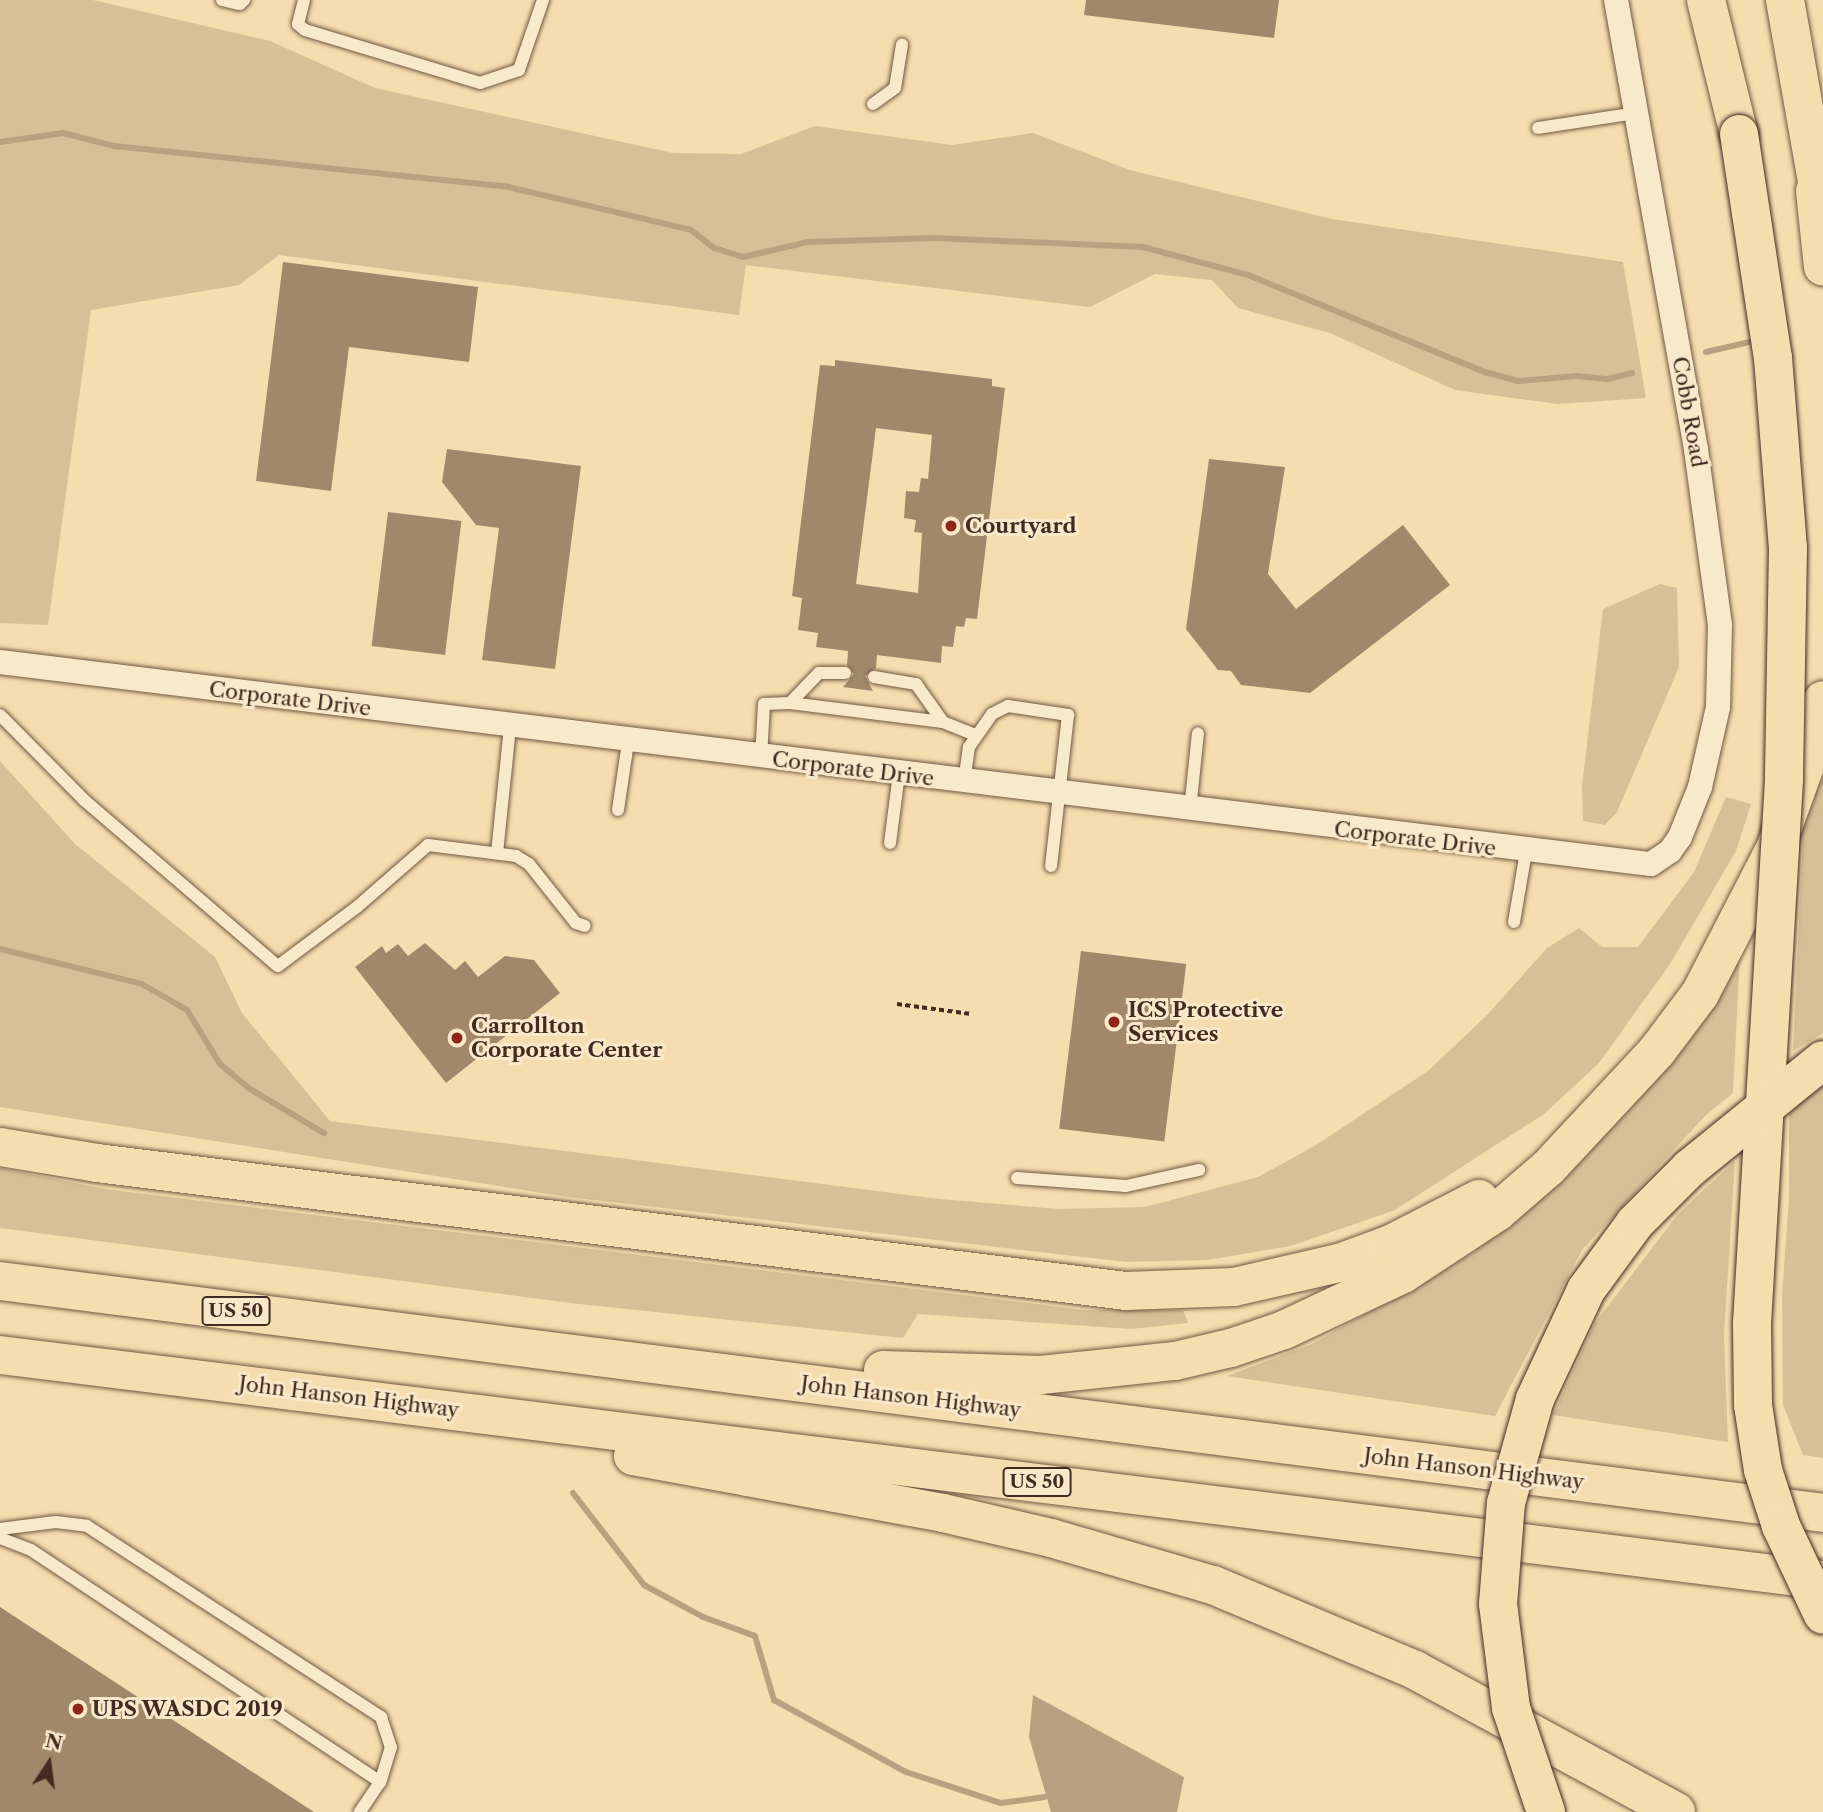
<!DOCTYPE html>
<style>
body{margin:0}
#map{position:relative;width:1823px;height:1812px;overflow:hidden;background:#f6ddaf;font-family:"Libre Caslon Text",serif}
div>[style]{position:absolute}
.green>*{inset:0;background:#d8bf97}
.water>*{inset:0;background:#b9a07f}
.stream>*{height:6px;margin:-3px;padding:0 3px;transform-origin:3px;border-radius:3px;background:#b9a07f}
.building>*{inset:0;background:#a1886b;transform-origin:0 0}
.path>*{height:3.5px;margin-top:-1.75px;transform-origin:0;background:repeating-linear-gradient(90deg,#442b21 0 5px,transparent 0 8.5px)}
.roads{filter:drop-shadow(0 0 2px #705844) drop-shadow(0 0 2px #705844)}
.lane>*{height:12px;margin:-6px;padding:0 6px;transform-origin:6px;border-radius:6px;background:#f9e9cb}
.street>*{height:24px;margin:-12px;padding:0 12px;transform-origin:12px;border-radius:12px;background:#f9e9cb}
.highway>*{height:38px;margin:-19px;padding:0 19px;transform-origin:19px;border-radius:19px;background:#f6ddaf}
.bridges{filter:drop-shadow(0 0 2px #442b21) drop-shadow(0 0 2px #442b21)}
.highway-bridge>*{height:38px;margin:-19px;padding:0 19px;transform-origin:19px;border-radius:19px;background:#f6ddaf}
.dots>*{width:19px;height:19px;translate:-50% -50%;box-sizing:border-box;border:4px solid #f9e9cb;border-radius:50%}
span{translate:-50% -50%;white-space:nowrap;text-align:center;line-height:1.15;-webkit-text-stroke:6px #f9e9cb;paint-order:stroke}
.shield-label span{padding:2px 5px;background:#f9e9cb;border:2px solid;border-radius:5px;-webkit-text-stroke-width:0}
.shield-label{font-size:19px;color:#442b21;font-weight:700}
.street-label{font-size:21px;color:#442b21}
.poi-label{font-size:21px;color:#442b21;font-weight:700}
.left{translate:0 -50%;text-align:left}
.north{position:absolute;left:14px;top:1728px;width:70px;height:70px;-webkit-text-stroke:5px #f9e9cb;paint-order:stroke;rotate:13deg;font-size:19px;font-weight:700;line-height:28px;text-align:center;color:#442b21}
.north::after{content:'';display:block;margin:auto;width:24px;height:32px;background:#442b21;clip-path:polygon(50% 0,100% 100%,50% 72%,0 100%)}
</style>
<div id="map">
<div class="green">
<div style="clip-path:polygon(0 0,93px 0,270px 41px,375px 88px,673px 153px,741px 154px,815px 126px,952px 145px,1033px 133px,1130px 170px,1332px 219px,1623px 262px,1646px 398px,1557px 404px,1455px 390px,1330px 333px,1238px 308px,1212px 280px,1155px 274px,1090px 307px,746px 265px,739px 315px,279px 255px,239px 285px,91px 310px,48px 625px,0 623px)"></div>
<div style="clip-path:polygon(1660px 584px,1677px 588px,1679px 667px,1617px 812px,1605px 825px,1583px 821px,1582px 786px,1603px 609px)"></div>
<div style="clip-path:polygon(1823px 749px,1823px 1033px,1793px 1051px,1805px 792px)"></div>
<div style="clip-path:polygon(0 761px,75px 844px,215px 957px,242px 1013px,330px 1121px,939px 1199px,1059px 1209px,1145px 1207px,1258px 1177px,1316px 1145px,1428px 1071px,1488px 1014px,1547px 948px,1579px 928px,1602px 947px,1638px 947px,1694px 872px,1726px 797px,1751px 804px,1736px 851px,1670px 964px,1599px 1063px,1544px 1114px,1395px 1210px,1291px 1246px,1207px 1260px,1126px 1262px,568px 1197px,0 1107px)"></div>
<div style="clip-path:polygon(1740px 955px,1733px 1093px,1705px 1116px,1582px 1250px,1495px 1416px,1227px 1376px,1312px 1344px,1472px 1253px,1548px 1180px)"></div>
<div style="clip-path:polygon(1823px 1086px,1823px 1458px,1803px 1455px,1783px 1405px,1782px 1295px,1789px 1198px,1789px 1109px)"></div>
<div style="clip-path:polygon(1735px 1161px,1724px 1335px,1728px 1442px,1553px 1415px,1595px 1323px,1678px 1214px)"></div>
<div style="clip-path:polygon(0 1168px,105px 1189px,1084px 1310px,1183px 1310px,1188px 1323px,1131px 1329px,918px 1314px,903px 1338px,570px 1303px,0 1228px)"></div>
</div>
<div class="water">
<div style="clip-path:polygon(1033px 1695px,1184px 1777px,1177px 1812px,1051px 1812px,1029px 1737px)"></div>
</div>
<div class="stream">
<div style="left:0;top:142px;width:64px;rotate:-8.1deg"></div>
<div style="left:63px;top:133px;width:53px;rotate:14.3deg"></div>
<div style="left:114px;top:146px;width:396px;rotate:5.9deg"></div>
<div style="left:508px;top:187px;width:188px;rotate:13.2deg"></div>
<div style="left:691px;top:230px;width:29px;rotate:38deg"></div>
<div style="left:714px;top:248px;width:30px;rotate:17deg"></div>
<div style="left:743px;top:257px;width:67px;rotate:-13deg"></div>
<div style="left:808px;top:242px;width:126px;rotate:-1.8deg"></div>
<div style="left:934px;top:238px;width:209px;rotate:2.5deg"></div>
<div style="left:1143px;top:247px;width:109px;rotate:14.9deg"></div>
<div style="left:1248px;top:275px;width:256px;rotate:22.3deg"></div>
<div style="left:1485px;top:372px;width:34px;rotate:15deg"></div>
<div style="left:1518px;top:381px;width:59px;rotate:-4.8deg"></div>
<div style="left:1577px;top:376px;width:31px;rotate:6deg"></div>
<div style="left:1608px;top:379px;width:25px;rotate:-14deg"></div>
<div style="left:1706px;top:352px;width:53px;rotate:-13deg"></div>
<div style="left:0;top:949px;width:146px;rotate:13.8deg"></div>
<div style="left:142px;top:984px;width:52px;rotate:30deg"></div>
<div style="left:187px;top:1010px;width:63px;rotate:58.6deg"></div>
<div style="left:220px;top:1064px;width:35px;rotate:40deg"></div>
<div style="left:247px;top:1087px;width:90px;rotate:30.9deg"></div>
<div style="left:573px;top:1493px;width:116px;rotate:52.3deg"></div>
<div style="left:644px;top:1585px;width:67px;rotate:28.5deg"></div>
<div style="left:703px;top:1617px;width:55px;rotate:20.1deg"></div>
<div style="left:755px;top:1636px;width:67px;rotate:73.5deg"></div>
<div style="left:774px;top:1700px;width:150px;rotate:28.6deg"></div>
<div style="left:906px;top:1772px;width:100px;rotate:18.1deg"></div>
<div style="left:1001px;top:1803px;width:44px;rotate:-7.8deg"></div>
</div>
<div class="building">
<div style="clip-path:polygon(1086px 0,1279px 0,1274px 38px,1084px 15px)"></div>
<div style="clip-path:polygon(283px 262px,478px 287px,469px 362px,349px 347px,331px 491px,256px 481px)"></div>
<div style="clip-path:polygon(evenodd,835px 360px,992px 379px,992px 386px,1005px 388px,977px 619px,966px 618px,964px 627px,956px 626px,953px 647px,942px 646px,941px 663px,877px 655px,876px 668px,865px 676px,873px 691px,843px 687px,854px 674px,847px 665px,848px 651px,816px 647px,818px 633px,798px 630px,802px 598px,792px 596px,820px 365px,835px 366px,835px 360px,876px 428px,932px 435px,928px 479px,921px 478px,919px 492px,906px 491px,904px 518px,916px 520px,914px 532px,922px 533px,918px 593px,856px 584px,876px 428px)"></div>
<div style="clip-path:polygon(447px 449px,581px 466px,555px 669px,482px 660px,499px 528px,476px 525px,442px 482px)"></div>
<div style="clip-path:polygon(1209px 459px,1285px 467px,1268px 574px,1296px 609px,1403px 525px,1450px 585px,1310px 693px,1241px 685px,1231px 671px,1218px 670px,1186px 629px)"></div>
<div style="left:388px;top:512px;width:74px;height:135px;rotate:7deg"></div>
<div style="clip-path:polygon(425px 943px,455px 970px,465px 961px,478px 977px,505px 956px,534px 960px,560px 993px,446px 1083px,355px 967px,382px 946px,386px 953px,398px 944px,408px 956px)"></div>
<div style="left:1081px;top:951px;width:106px;height:179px;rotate:7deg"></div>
<div style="clip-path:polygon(0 1607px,314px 1812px,0 1812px)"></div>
</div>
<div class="path">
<div style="left:897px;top:1004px;width:75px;rotate:7.7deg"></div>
</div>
<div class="roads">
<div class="lane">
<div style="left:222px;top:0;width:18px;rotate:13deg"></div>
<div style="left:240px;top:4px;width:6px;rotate:-45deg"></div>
<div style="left:304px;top:0;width:25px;rotate:104deg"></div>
<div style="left:298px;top:24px;width:9px;rotate:41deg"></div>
<div style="left:305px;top:30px;width:183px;rotate:16.8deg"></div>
<div style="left:480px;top:83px;width:41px;rotate:-18.4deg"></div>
<div style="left:519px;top:70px;width:74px;rotate:-71.1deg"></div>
<div style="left:873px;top:104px;width:27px;rotate:-36deg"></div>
<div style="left:895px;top:88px;width:44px;rotate:-80.8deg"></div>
<div style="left:1538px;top:128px;width:99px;rotate:-8.7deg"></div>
<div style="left:874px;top:677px;width:43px;rotate:9.5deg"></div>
<div style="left:916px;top:684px;width:47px;rotate:54.6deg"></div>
<div style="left:790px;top:703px;width:42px;rotate:-46deg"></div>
<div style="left:819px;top:673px;width:26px"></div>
<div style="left:0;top:715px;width:120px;rotate:45.3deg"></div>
<div style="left:84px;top:800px;width:255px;rotate:40.6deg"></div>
<div style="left:278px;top:966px;width:99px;rotate:-36.8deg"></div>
<div style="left:357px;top:907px;width:94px;rotate:-41.1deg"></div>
<div style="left:428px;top:845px;width:89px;rotate:7.1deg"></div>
<div style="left:516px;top:856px;width:15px;rotate:32deg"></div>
<div style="left:529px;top:864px;width:75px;rotate:51.5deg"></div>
<div style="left:576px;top:923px;width:9px;rotate:18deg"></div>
<div style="left:761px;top:758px;width:54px;rotate:-86.8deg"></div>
<div style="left:764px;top:704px;width:26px;rotate:-2deg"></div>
<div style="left:790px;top:703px;width:154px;rotate:7.1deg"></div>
<div style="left:943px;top:722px;width:35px;rotate:22deg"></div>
<div style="left:964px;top:782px;width:35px;rotate:-82deg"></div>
<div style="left:969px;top:747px;width:40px;rotate:-55.1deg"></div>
<div style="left:992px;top:714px;width:18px;rotate:-27deg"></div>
<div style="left:1008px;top:706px;width:61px;rotate:8.5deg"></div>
<div style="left:1068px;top:715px;width:152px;rotate:96.4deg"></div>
<div style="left:618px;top:810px;width:69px;rotate:-81.6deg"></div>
<div style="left:1190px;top:810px;width:77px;rotate:-84.1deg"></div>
<div style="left:890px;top:843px;width:70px;rotate:-82.6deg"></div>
<div style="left:497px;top:853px;width:126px;rotate:-84.1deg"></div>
<div style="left:1514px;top:922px;width:71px;rotate:-80.3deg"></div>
<div style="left:1017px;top:1178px;width:109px;rotate:4.2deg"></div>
<div style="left:1126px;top:1186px;width:75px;rotate:-12.4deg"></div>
<div style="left:0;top:1529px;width:56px;rotate:-7.1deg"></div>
<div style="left:56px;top:1522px;width:31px;rotate:7deg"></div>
<div style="left:87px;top:1526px;width:351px;rotate:33deg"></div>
<div style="left:381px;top:1717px;width:32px;rotate:72deg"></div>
<div style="left:391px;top:1747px;width:37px;rotate:107deg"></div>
<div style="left:0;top:1538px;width:33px;rotate:21deg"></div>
<div style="left:31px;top:1550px;width:419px;rotate:33.6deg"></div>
<div style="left:380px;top:1782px;width:36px;rotate:124deg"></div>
</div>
<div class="street">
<div style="left:0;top:662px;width:1663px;rotate:6.98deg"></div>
<div style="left:1651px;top:864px;width:23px;rotate:-34deg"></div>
<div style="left:1670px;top:851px;width:17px;rotate:-54deg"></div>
<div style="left:1680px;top:837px;width:54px;rotate:-68.2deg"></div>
<div style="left:1700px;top:787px;width:82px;rotate:-77.3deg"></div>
<div style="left:1718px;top:707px;width:82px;rotate:-88.6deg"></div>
<div style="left:1720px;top:625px;width:178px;rotate:-97.8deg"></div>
<div style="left:1696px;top:449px;width:456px;rotate:-100.1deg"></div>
</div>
<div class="highway">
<div style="left:1706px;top:0;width:138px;rotate:76.2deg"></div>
<div style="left:1785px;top:0;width:218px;rotate:80deg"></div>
<div style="left:1815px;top:191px;width:76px;rotate:84deg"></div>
<div style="left:0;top:1147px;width:98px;rotate:9.4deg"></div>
<div style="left:97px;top:1163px;width:1037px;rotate:7.09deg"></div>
<div style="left:1126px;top:1291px;width:108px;rotate:-2.1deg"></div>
<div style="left:1234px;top:1287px;width:108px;rotate:-12.9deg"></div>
<div style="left:1339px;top:1263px;width:55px;rotate:-20.1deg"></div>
<div style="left:1391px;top:1244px;width:99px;rotate:-27.1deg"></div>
<div style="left:0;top:1281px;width:1838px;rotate:7.25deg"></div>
<div style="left:0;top:1355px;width:1837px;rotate:7.04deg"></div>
<div style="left:883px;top:1370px;width:158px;rotate:1.8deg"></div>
<div style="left:1041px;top:1375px;width:135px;rotate:-6deg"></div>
<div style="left:1175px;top:1361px;width:57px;rotate:-13.1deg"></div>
<div style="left:1231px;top:1348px;width:56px;rotate:-18.8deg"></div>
<div style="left:1284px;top:1330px;width:132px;rotate:-25.2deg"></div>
<div style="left:1403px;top:1274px;width:113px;rotate:-33.4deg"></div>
<div style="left:1497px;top:1212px;width:67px;rotate:-40.8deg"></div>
<div style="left:1548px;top:1168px;width:160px;rotate:-47deg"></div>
<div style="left:1657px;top:1051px;width:71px;rotate:-53deg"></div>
<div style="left:1700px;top:994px;width:163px;rotate:-62.7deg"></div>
<div style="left:1775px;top:849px;width:109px;rotate:-70.1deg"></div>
<div style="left:1812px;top:747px;width:48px;rotate:-76.8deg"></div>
<div style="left:633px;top:1456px;width:315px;rotate:10.4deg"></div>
<div style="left:943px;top:1513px;width:111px;rotate:13deg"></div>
<div style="left:1051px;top:1538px;width:169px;rotate:16.2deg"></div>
<div style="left:1213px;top:1585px;width:219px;rotate:22.8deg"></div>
<div style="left:1415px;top:1670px;width:297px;rotate:28.5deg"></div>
</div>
</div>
<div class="bridges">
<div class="highway-bridge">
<div style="left:1739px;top:134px;width:227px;rotate:81.4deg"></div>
<div style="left:1773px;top:358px;width:190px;rotate:85.5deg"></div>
<div style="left:1788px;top:547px;width:233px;rotate:91deg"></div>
<div style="left:1784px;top:780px;width:544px;rotate:93.37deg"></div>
<div style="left:1752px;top:1323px;width:82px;rotate:89.3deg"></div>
<div style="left:1753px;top:1405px;width:66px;rotate:81.3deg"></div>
<div style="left:1763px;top:1470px;width:59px;rotate:72.2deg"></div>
<div style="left:1781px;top:1526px;width:98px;rotate:64.7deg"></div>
<div style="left:1546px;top:1812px;width:110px;rotate:-108.6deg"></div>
<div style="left:1511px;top:1708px;width:105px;rotate:-97.1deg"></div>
<div style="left:1498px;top:1604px;width:101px;rotate:-85.5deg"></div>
<div style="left:1506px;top:1503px;width:108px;rotate:-74.4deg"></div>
<div style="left:1535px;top:1399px;width:120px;rotate:-64.9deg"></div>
<div style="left:1586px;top:1290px;width:83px;rotate:-53.8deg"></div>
<div style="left:1635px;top:1223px;width:78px;rotate:-45deg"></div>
<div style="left:1690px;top:1168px;width:171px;rotate:-39.1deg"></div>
</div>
</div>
<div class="dots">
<div style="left:951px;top:526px;background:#8f2418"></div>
<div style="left:1114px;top:1022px;background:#8f2418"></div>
<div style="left:457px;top:1038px;background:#8f2418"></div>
<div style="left:78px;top:1709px;background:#8f2418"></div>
</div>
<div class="shield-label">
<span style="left:236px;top:1311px">US 50</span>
<span style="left:1037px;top:1482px">US 50</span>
</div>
<div class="street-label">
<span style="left:1689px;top:412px;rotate:80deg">Cobb Road</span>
<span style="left:290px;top:699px;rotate:7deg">Corporate Drive</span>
<span style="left:853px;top:769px;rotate:7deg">Corporate Drive</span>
<span style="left:1415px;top:839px;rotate:7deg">Corporate Drive</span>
<span style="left:349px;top:1397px;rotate:7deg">John Hanson Highway</span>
<span style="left:911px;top:1397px;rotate:7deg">John Hanson Highway</span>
<span style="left:1474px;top:1469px;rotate:7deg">John Hanson Highway</span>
</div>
<div class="poi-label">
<span class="left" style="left:965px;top:526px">Courtyard</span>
<span class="left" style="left:1128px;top:1022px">ICS Protective<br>Services</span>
<span class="left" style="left:471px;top:1038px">Carrollton<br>Corporate Center</span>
<span class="left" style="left:92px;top:1709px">UPS WASDC 2019</span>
</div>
<div class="north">N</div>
</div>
